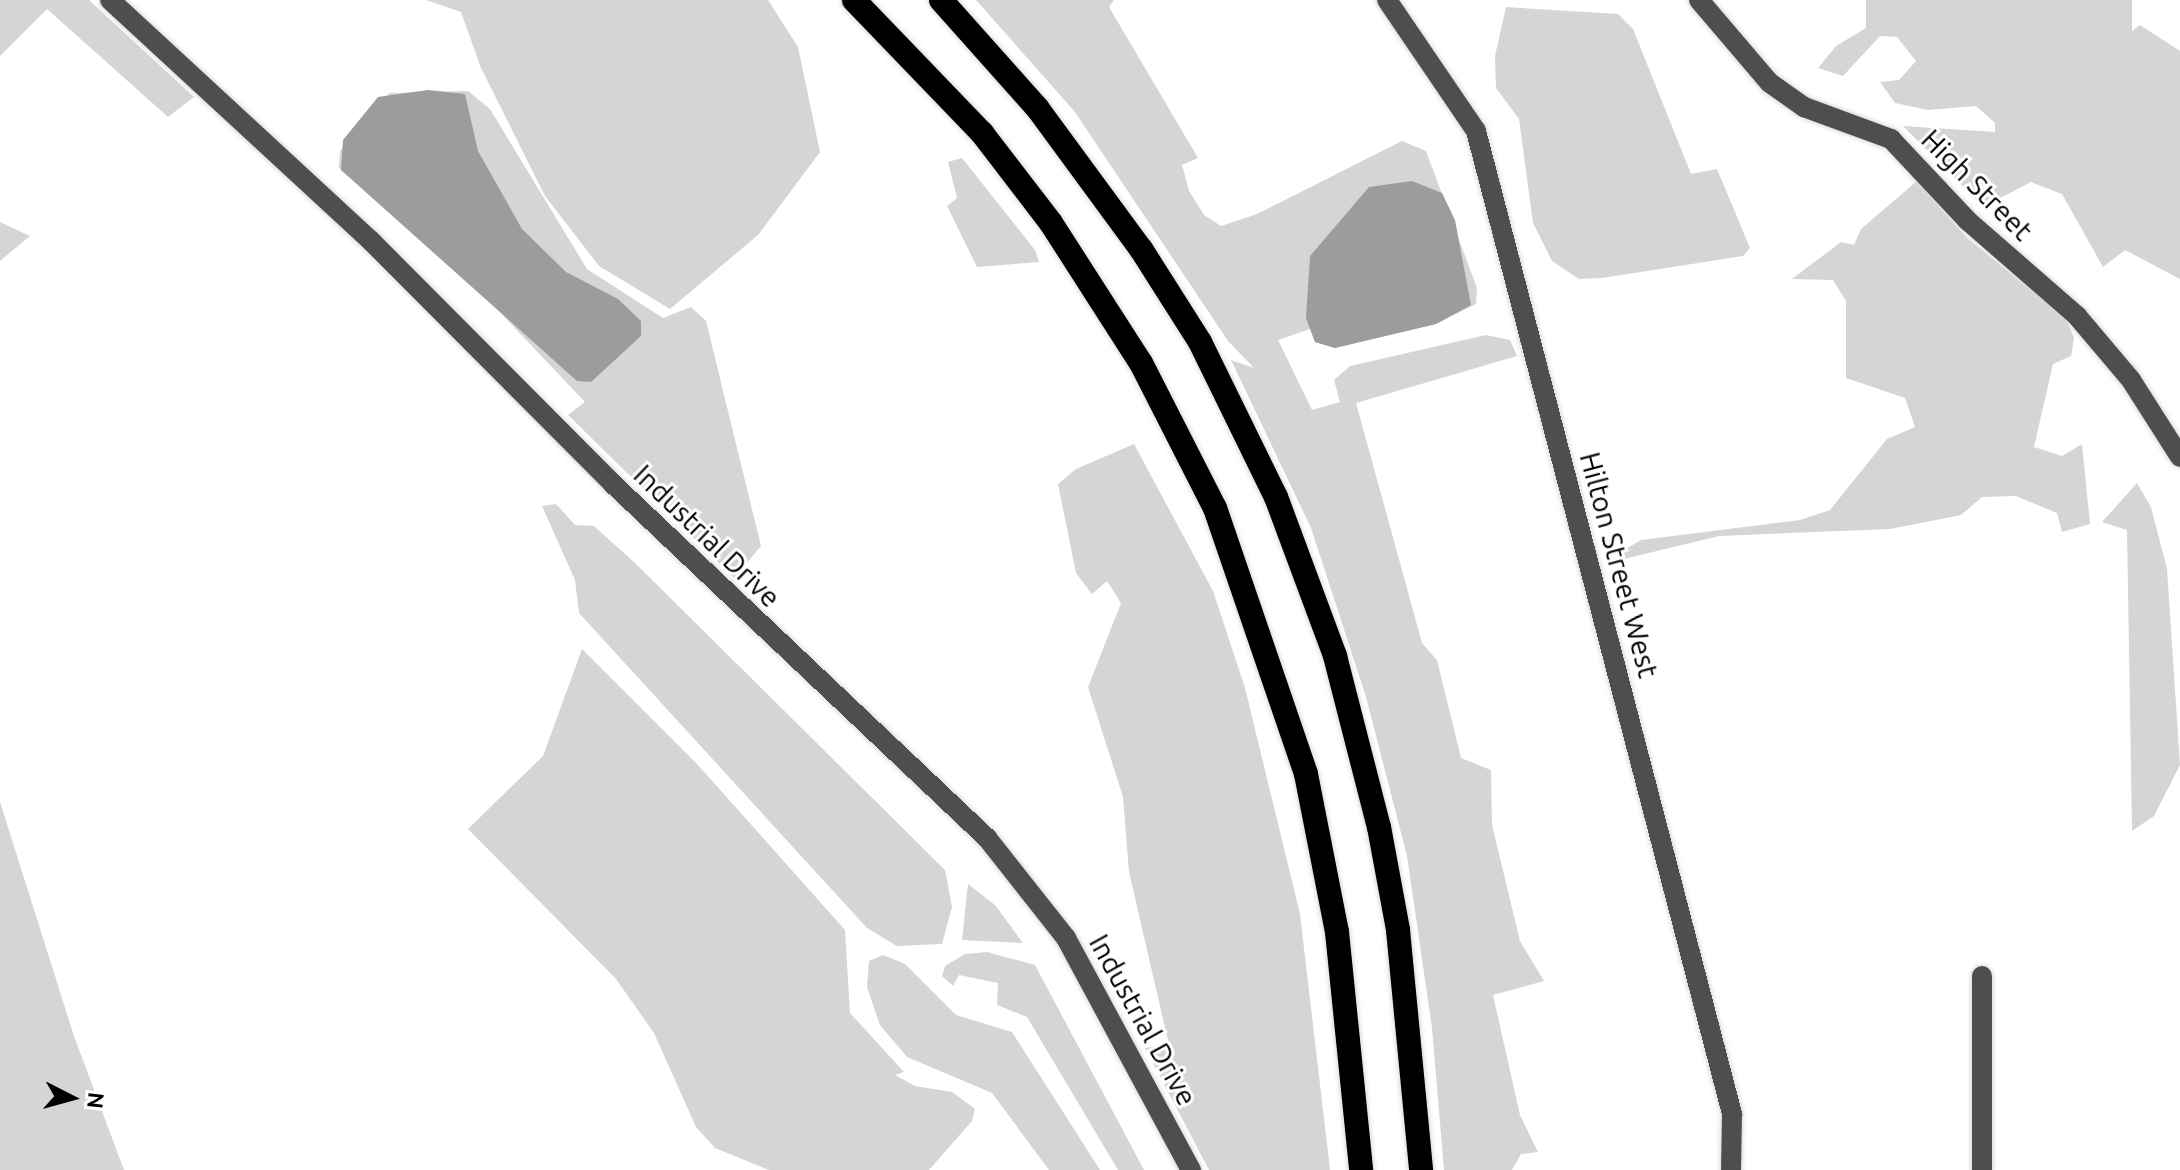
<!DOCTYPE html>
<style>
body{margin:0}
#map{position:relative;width:2180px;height:1170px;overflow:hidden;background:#fff;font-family:Ubuntu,sans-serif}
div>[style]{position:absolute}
.green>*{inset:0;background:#d5d5d5}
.water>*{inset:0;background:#9c9c9c}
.roads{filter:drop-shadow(0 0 2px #dbdbdb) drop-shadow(0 0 2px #dbdbdb)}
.minor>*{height:20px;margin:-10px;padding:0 10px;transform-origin:10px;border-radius:10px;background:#4e4e4e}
.highway>*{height:24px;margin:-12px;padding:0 12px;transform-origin:12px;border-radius:12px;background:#000}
span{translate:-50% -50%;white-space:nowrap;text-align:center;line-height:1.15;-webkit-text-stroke:6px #fff;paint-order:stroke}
.street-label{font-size:28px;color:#000}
.north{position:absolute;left:32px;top:1058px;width:80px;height:80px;-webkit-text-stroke:6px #fff;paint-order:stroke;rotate:96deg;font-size:22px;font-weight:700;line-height:32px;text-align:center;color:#000}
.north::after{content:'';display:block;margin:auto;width:28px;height:36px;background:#000;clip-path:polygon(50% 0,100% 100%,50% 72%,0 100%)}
</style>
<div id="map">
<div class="green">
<div style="clip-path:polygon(0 0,89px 0,194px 97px,168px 117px,47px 9px,0 56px)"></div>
<div style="clip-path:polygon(426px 0,768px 0,798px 47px,820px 152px,758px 235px,670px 309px,599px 266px,545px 196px,481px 68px,461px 12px)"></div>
<div style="clip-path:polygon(976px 0,1114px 0,1109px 7px,1198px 158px,1182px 165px,1189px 191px,1204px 215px,1221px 226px,1257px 214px,1402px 141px,1426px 151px,1477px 288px,1476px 304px,1436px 324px,1335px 348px,1315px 342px,1310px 329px,1278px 340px,1312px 410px,1340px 402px,1334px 380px,1350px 366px,1486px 335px,1510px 340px,1517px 356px,1356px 403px,1422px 643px,1437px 660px,1461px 758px,1491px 770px,1492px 825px,1520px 941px,1544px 981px,1493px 995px,1520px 1115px,1538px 1152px,1521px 1154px,1512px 1170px,1444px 1170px,1432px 1028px,1407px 856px,1366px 697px,1311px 528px,1231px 360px,1254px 368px,1228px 341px,1075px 112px)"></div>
<div style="clip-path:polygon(1866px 0,2132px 0,2132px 31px,2140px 25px,2180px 51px,2180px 279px,2125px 250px,2103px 267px,2062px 194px,2031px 182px,1983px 207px,1903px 126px,1995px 132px,1995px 123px,1976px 106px,1928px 110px,1895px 103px,1880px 82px,1899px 80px,1916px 61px,1897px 37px,1880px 36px,1843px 76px,1818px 68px,1836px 46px,1866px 28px)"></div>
<div style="clip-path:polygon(1506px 7px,1618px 14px,1633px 29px,1691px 174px,1717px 169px,1750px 248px,1743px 256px,1602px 278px,1579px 279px,1552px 261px,1533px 223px,1519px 119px,1496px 88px,1495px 56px)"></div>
<div style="clip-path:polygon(468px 91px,490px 109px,587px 269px,663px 318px,691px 307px,706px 321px,761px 546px,734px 578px,568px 415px,585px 402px,479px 290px,339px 168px,340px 151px,389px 93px)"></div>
<div style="clip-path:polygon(962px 158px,1035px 250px,1039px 262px,977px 267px,947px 206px,957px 198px,948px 162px)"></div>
<div style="clip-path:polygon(1917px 181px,1967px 238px,2066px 318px,2074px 338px,2071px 356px,2053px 364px,2034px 447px,2062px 456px,2082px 444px,2090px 524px,2062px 532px,2057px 513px,2016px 496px,1982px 497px,1961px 515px,1890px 529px,1719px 536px,1624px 559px,1617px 554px,1641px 540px,1800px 520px,1830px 510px,1887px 439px,1915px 427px,1905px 398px,1846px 378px,1846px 301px,1833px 280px,1792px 279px,1841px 242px,1854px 245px,1861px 229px)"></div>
<div style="clip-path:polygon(0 222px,30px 236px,0 261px)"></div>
<div style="clip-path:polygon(1134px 444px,1213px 591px,1245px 688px,1300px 914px,1330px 1170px,1209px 1170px,1145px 1048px,1169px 1045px,1129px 872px,1123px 797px,1088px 687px,1121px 603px,1107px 581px,1092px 594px,1076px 573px,1058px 484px,1076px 469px)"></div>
<div style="clip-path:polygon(2137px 483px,2151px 507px,2167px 569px,2180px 765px,2154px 816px,2132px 831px,2127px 530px,2102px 522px)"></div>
<div style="clip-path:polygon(556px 504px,575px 525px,594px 526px,635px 563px,945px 870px,952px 907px,942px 944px,897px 946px,867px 928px,579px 613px,575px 580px,542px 506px)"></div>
<div style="clip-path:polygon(582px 649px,698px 765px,845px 930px,850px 1013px,904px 1072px,895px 1075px,915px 1086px,952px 1092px,975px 1109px,972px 1121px,929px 1170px,769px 1170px,715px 1148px,696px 1127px,654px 1033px,616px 979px,468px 829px,543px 756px)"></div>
<div style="clip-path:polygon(0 802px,74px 1036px,124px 1170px,0 1170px)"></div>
<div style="clip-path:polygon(968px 884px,995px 905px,1023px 943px,962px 940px)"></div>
<div style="clip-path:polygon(987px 952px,1035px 965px,1144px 1170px,1118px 1170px,1027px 1017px,997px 1005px,998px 983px,959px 975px,953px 986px,942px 976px,945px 966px,965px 954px)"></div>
<div style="clip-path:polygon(883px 955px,905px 964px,956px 1015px,1012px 1032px,1100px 1170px,1049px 1170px,992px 1093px,907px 1057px,880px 1025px,867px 987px,869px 961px)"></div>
</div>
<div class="water">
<div style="clip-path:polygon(428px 90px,465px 94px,478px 151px,522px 229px,566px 272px,618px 299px,641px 321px,641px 336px,591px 382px,577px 381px,341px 170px,343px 140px,378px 97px)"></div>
<div style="clip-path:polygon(1412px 181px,1442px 193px,1455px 220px,1471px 305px,1436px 324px,1335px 348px,1315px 342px,1306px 318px,1310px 256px,1369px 187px)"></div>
</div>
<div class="roads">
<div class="minor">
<div style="left:110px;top:0;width:355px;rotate:42.7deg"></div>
<div style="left:371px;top:241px;width:343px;rotate:45.1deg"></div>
<div style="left:613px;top:484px;width:515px;rotate:43.43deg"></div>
<div style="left:987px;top:838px;width:127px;rotate:51.7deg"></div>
<div style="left:1066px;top:938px;width:264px;rotate:61.7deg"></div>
<div style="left:1387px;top:0;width:158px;rotate:55.8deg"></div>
<div style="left:1476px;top:131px;width:1016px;rotate:75.4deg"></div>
<div style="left:1732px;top:1114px;width:56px;rotate:91deg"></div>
<div style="left:1699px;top:0;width:109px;rotate:49.5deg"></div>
<div style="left:1770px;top:83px;width:42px;rotate:35.2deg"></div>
<div style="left:1804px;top:107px;width:93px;rotate:20.2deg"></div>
<div style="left:1891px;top:139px;width:111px;rotate:46.8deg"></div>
<div style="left:1967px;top:220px;width:146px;rotate:41.1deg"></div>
<div style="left:2077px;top:316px;width:84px;rotate:49.8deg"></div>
<div style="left:2131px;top:380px;width:91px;rotate:57.5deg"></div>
<div style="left:1982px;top:1170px;width:194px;rotate:-90deg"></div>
</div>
<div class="highway">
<div style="left:854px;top:0;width:185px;rotate:46.1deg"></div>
<div style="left:982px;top:133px;width:113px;rotate:52.5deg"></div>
<div style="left:1051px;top:223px;width:166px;rotate:57.3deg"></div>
<div style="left:1141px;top:363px;width:163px;rotate:63deg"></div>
<div style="left:1215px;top:508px;width:281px;rotate:71.1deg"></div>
<div style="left:1306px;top:774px;width:161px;rotate:78.9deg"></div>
<div style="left:1337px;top:932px;width:239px;rotate:84.2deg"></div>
<div style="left:941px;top:0;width:146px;rotate:48.3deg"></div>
<div style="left:1038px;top:109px;width:174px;rotate:53.7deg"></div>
<div style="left:1141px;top:249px;width:110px;rotate:57.6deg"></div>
<div style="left:1200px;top:342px;width:173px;rotate:63.9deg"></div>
<div style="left:1276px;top:497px;width:170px;rotate:69.6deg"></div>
<div style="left:1335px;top:656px;width:177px;rotate:75.6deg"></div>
<div style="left:1379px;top:827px;width:105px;rotate:79.5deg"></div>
<div style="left:1398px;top:930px;width:241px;rotate:84.5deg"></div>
</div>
</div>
<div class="street-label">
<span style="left:1977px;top:185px;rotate:45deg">High Street</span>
<span style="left:707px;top:536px;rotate:44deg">Industrial Drive</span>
<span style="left:1619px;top:565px;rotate:75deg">Hilton Street West</span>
<span style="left:1143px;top:1020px;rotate:61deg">Industrial Drive</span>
</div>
<div class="north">N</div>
</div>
